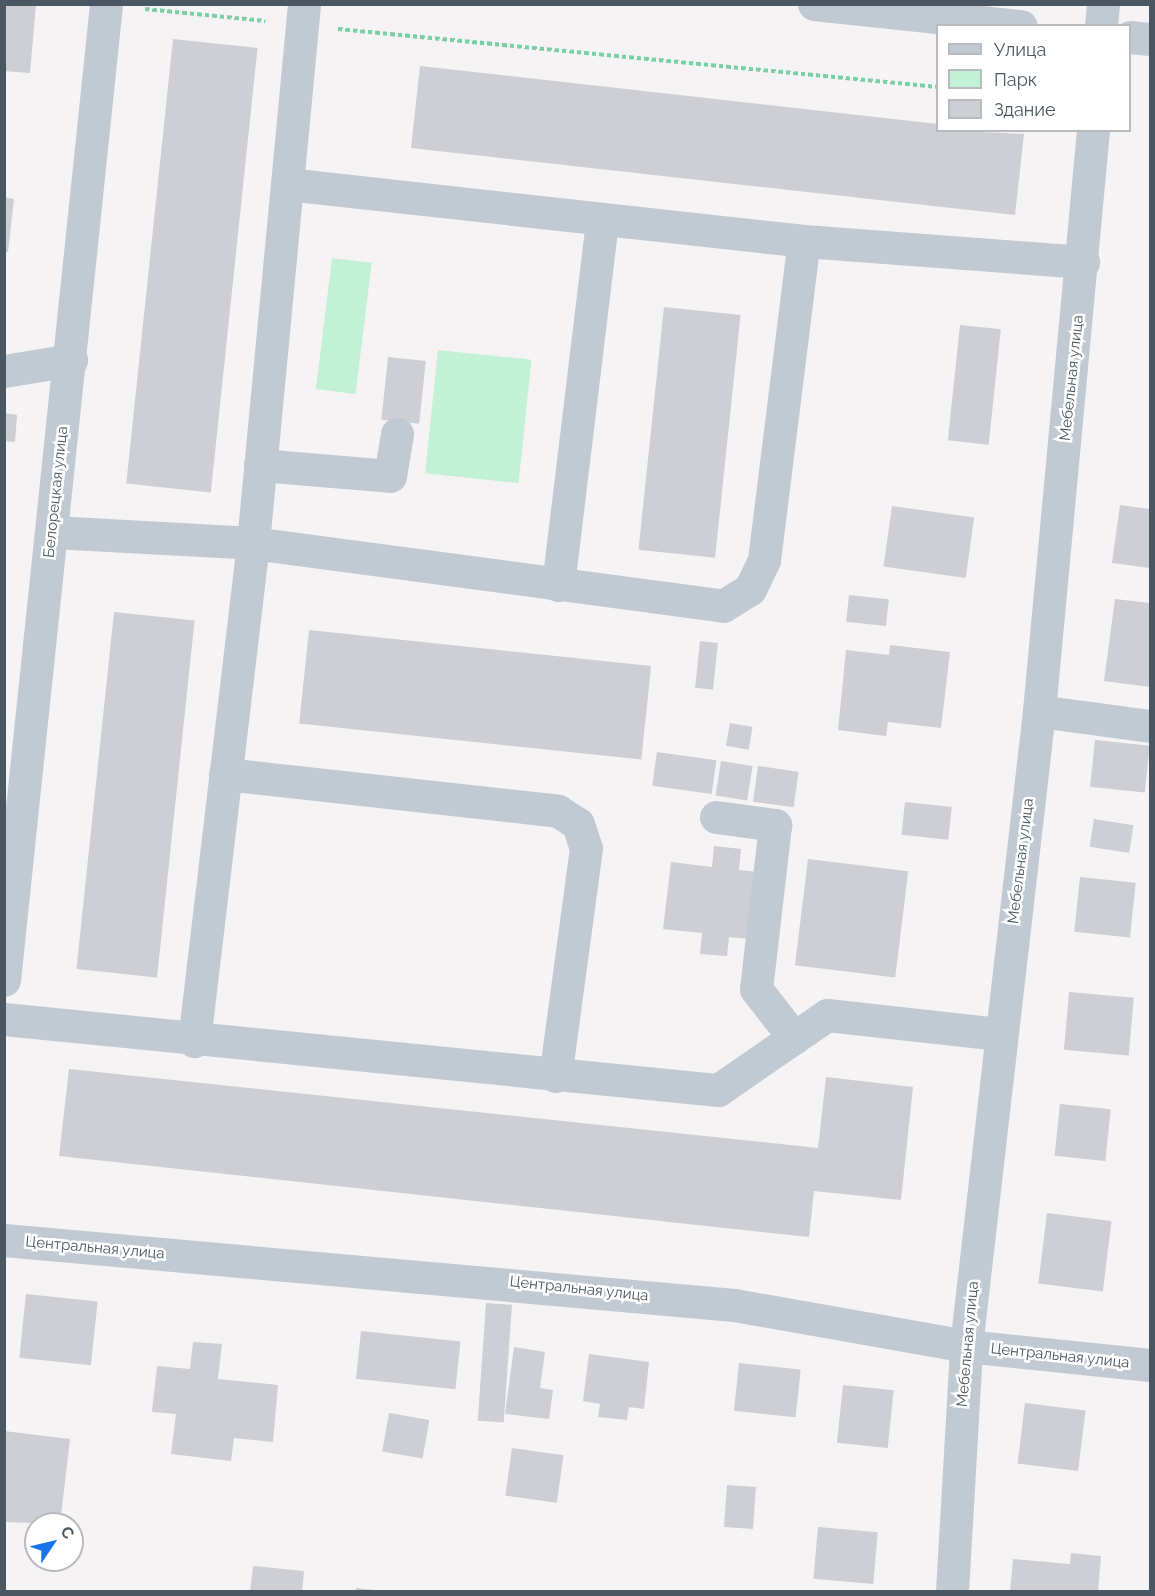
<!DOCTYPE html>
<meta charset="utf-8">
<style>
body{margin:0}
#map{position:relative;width:1155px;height:1596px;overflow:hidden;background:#f5f3f3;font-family:Raleway,sans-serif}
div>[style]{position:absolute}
.green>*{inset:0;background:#c3f1d5;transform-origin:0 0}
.building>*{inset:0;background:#cdcfd5;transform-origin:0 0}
.path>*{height:4px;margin-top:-2px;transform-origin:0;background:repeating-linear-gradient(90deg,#7ad0a6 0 4.5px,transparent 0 7.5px)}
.minor>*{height:33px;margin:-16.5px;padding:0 16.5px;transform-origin:16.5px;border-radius:16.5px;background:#c1cad2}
span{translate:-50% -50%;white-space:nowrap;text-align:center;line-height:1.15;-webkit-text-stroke:5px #fff;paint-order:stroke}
.street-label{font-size:15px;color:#4a5661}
.frame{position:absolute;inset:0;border:6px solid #4a5661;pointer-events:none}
.legend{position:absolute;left:936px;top:24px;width:195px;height:108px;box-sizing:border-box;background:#fff;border:2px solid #b7bbc0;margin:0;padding:8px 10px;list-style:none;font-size:18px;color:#4a5661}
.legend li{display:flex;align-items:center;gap:12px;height:30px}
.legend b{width:30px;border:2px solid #b7bbc0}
.north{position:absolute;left:24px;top:1512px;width:60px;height:60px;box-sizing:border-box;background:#fff;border:2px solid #b7bbc0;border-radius:50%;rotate:55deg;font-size:16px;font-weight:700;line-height:24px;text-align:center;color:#4a5661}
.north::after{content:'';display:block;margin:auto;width:21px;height:27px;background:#1a73e8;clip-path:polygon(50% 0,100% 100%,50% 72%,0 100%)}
</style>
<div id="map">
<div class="green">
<div style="left:332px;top:258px;width:40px;height:132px;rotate:7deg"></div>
<div style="left:438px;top:350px;width:94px;height:124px;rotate:6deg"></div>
</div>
<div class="building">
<div style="clip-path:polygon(4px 4px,36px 4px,30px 73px,4px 71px)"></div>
<div style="left:173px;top:39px;width:85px;height:447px;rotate:6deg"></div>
<div style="clip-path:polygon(420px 66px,938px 124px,938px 130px,1024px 134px,1015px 215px,411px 148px)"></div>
<div style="clip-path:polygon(4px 197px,14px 199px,8px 252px,4px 252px)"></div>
<div style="left:664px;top:307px;width:77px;height:244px;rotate:6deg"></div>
<div style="left:960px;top:325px;width:41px;height:116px;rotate:6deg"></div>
<div style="left:388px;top:357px;width:38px;height:63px;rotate:6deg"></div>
<div style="clip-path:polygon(4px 413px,17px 415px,15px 442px,4px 441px)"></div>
<div style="clip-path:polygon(1120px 505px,1150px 509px,1150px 568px,1112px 563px)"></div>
<div style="left:892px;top:506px;width:83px;height:61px;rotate:8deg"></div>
<div style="left:849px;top:595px;width:40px;height:27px;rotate:6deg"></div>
<div style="clip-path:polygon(1115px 599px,1150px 603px,1150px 687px,1104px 681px)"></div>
<div style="left:114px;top:612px;width:81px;height:359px;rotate:6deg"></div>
<div style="left:309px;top:630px;width:344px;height:94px;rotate:6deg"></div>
<div style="left:700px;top:641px;width:18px;height:47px;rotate:6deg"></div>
<div style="clip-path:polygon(890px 645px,950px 652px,941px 728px,888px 722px,886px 736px,838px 730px,846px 650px,889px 655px)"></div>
<div style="left:730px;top:723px;width:23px;height:23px;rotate:10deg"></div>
<div style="left:1095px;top:740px;width:55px;height:47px;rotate:6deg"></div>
<div style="left:657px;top:752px;width:60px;height:34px;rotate:8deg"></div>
<div style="left:721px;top:761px;width:32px;height:35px;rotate:9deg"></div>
<div style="left:758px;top:766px;width:41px;height:36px;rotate:8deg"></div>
<div style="left:905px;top:802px;width:47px;height:33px;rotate:6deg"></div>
<div style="left:1094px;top:819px;width:40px;height:28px;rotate:9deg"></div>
<div style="clip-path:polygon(714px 846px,741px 849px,739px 870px,757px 872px,750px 939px,729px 937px,727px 956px,700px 954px,702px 933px,663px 929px,671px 862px,712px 867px)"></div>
<div style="left:808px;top:859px;width:101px;height:107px;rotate:7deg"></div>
<div style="left:1080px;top:877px;width:56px;height:55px;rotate:6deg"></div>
<div style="left:1069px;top:992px;width:65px;height:58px;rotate:5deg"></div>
<div style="clip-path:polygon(69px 1069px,818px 1148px,826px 1077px,913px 1087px,901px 1200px,814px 1191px,809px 1237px,59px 1156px)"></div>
<div style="left:1060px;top:1104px;width:51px;height:52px;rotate:6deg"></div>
<div style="left:1047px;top:1213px;width:65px;height:71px;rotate:7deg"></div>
<div style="left:26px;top:1294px;width:72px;height:64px;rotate:6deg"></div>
<div style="left:486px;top:1303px;width:26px;height:118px;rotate:4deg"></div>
<div style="left:361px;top:1331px;width:100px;height:48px;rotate:6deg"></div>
<div style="clip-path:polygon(193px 1342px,222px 1344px,218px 1379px,278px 1385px,273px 1442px,234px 1438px,231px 1461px,171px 1454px,176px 1414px,152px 1412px,157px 1366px,190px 1369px)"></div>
<div style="clip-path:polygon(514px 1347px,545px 1352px,540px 1388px,553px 1390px,549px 1419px,505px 1414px)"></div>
<div style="clip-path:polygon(589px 1354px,649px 1362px,644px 1409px,629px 1407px,627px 1420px,598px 1417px,600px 1404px,583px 1401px)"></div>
<div style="left:739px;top:1363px;width:62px;height:48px;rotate:6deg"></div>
<div style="left:843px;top:1385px;width:51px;height:58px;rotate:6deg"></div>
<div style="left:1025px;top:1403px;width:61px;height:61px;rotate:7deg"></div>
<div style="left:389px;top:1413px;width:41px;height:39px;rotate:10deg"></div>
<div style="clip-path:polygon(4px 1431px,70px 1439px,60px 1524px,4px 1522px)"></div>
<div style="left:512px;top:1448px;width:52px;height:48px;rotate:8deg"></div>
<div style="left:727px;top:1485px;width:29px;height:42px;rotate:4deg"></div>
<div style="left:818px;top:1527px;width:60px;height:52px;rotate:5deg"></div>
<div style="clip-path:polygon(1071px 1553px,1101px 1556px,1098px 1592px,1010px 1592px,1013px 1559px,1070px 1564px)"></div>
<div style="clip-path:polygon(253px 1566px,304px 1571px,302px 1592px,250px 1592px)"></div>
<div style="clip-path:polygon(356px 1588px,375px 1590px,375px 1592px,356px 1592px)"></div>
</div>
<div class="path">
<div style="left:145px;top:9px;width:121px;rotate:5.7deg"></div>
<div style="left:338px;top:29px;width:603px;rotate:5.52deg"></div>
</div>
<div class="minor">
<div style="left:814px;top:4px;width:208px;rotate:6.1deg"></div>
<div style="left:1101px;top:26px;width:22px;rotate:-85deg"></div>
<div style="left:1130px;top:37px;width:20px;rotate:6deg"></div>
<div style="left:287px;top:184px;width:520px;rotate:6.29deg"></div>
<div style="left:804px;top:241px;width:280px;rotate:4.3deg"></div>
<div style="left:4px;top:371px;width:68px;rotate:-9.3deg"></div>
<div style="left:260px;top:465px;width:130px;rotate:4.8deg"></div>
<div style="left:390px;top:476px;width:43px;rotate:-80.5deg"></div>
<div style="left:52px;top:532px;width:201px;rotate:3.1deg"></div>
<div style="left:253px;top:543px;width:474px;rotate:7.6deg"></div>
<div style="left:723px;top:606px;width:32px;rotate:-32deg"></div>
<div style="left:750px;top:589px;width:32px;rotate:-64deg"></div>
<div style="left:764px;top:560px;width:321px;rotate:-82.9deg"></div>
<div style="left:558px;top:585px;width:368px;rotate:-83.1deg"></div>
<div style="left:1039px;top:711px;width:112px;rotate:7.7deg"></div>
<div style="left:225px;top:774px;width:335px;rotate:6.3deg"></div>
<div style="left:558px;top:811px;width:24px;rotate:33deg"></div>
<div style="left:578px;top:824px;width:25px;rotate:72deg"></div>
<div style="left:586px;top:848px;width:230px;rotate:97.7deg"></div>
<div style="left:716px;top:817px;width:60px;rotate:7.7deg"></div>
<div style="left:775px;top:825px;width:165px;rotate:96.6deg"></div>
<div style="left:756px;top:989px;width:62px;rotate:52.2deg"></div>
<div style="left:4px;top:980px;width:981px;rotate:-84.03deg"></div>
<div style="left:4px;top:1019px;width:718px;rotate:5.68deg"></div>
<div style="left:718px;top:1090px;width:132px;rotate:-34.5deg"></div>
<div style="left:827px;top:1015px;width:174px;rotate:6.3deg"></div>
<div style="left:194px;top:1041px;width:501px;rotate:-83.24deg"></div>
<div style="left:253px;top:543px;width:541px;rotate:-84.59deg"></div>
<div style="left:4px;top:1240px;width:733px;rotate:5.09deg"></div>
<div style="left:734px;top:1305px;width:236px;rotate:10deg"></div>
<div style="left:966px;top:1346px;width:185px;rotate:5.9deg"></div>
<div style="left:952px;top:1592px;width:246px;rotate:-86.7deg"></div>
<div style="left:966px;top:1346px;width:639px;rotate:-83.44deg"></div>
<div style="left:1039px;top:711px;width:584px;rotate:-84.69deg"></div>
</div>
<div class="street-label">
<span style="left:1072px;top:378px;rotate:-84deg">Мебельная улица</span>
<span style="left:56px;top:492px;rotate:-84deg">Белорецкая улица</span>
<span style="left:1021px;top:861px;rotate:-83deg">Мебельная улица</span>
<span style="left:95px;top:1248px;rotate:5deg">Центральная улица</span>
<span style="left:579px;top:1289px;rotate:6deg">Центральная улица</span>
<span style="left:968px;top:1344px;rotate:-85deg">Мебельная улица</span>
<span style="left:1060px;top:1356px;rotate:6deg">Центральная улица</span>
</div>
<div class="frame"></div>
<ul class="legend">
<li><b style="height:8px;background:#c1cad2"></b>Улица</li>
<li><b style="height:16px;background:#c3f1d5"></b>Парк</li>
<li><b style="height:16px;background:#cdcfd5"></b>Здание</li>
</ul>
<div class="north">С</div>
</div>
